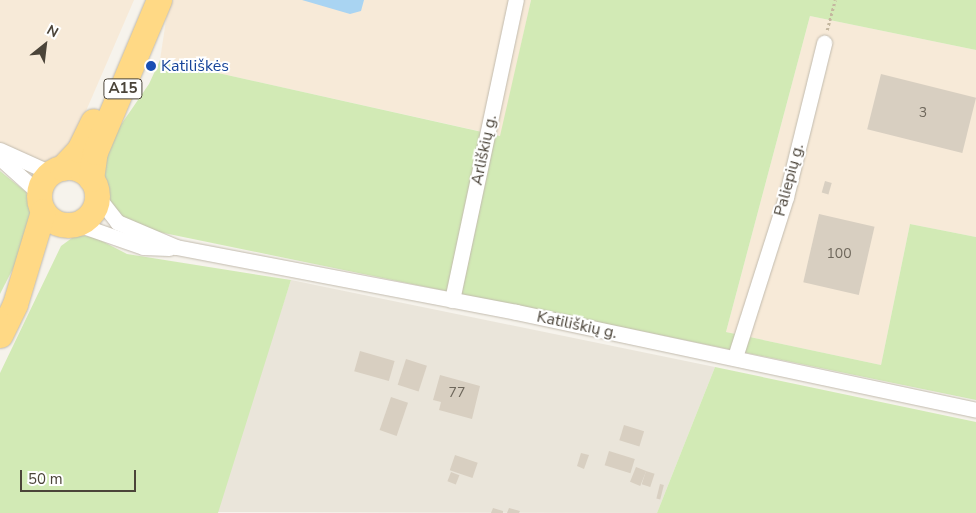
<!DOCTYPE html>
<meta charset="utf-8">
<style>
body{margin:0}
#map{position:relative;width:976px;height:513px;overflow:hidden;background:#f6f3ec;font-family:"Nunito Sans",sans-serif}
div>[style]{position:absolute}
.residential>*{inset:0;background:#eae5da}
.commercial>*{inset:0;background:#f7ead8}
.green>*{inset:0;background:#d2eab5}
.water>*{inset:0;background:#a9d4f2}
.building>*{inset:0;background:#d8cfc1;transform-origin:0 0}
.path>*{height:2.5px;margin-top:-1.25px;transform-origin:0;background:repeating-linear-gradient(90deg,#c4b79f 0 2.5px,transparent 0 5px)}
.roads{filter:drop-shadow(0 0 1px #c2bbae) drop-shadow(0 0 1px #c2bbae)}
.minor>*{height:15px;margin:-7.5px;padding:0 7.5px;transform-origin:7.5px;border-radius:7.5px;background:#fff}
.trunk>*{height:25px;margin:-12.5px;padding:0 12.5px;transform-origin:12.5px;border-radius:12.5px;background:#ffd985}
.trunk>.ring{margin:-12.5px;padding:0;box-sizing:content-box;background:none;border:25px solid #ffd985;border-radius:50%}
.dots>*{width:14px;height:14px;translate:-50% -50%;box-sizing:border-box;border:2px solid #fff;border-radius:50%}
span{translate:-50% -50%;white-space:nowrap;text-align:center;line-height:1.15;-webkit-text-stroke:4px #fff;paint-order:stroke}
.number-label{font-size:14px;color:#6e675b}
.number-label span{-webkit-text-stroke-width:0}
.shield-label span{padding:1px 4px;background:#fff;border:1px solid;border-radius:4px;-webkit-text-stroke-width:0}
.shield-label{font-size:15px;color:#4b4439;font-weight:700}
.transit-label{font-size:16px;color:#164399}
.left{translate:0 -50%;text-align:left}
.street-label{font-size:16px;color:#4b4439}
.north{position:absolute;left:20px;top:20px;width:50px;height:50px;-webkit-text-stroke:4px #fff;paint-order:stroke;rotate:29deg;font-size:14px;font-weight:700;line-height:20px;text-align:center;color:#4b4439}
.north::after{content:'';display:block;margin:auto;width:18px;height:22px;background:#4b4439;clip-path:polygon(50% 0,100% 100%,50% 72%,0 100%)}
.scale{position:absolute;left:20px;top:470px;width:116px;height:22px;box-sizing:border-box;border:2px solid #4b4439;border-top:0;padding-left:6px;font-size:15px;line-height:18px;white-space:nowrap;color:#4b4439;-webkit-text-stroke:4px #fff;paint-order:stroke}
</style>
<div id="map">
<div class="residential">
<div style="clip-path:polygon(291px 280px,715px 367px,657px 513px,215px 512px)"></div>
</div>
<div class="commercial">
<div style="clip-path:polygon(0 0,134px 0,73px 141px,51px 165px,0 143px)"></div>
<div style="clip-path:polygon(169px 0,531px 0,501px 136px,160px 60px)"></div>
<div style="clip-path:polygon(810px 16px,976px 50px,976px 237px,910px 224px,881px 365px,726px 332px)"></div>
</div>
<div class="green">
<div style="clip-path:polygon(531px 0,976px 0,976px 50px,810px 16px,726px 332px,881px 365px,910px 224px,976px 237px,976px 400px,154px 231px,125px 219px,109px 201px,102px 175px,109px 142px,149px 84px,160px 60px,500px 136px)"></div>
<div style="clip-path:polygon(0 171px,26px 192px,32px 212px,25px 245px,0 294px)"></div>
<div style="clip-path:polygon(76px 235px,94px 237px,127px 254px,291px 280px,218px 513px,0 513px,0 373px,61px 246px)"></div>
<div style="clip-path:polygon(715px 367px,976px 422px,976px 513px,657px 513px)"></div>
</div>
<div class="water">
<div style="clip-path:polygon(302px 0,364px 0,361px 11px,350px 14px)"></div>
</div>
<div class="building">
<div style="left:881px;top:74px;width:98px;height:57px;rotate:14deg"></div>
<div style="left:825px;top:181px;width:7px;height:12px;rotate:16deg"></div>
<div style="left:819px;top:214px;width:57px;height:70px;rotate:13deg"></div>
<div style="left:360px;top:351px;width:36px;height:21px;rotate:16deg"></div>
<div style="left:406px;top:359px;width:22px;height:27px;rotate:18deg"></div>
<div style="clip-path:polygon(440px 375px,480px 386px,472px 419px,439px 410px,441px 402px,433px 400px)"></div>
<div style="left:391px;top:397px;width:18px;height:35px;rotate:19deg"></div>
<div style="left:624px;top:425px;width:21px;height:16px;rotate:17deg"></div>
<div style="left:609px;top:451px;width:27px;height:15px;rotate:17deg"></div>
<div style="clip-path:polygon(581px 453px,589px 455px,584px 469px,577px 466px)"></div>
<div style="left:455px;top:455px;width:24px;height:16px;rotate:19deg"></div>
<div style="left:636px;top:467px;width:11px;height:16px;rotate:22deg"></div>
<div style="left:646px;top:471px;width:9px;height:14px;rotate:18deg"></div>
<div style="left:451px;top:472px;width:9px;height:10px;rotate:21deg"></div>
<div style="left:660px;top:484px;width:4px;height:15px;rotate:14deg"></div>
<div style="clip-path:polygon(493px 508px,503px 511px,503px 513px,491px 513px)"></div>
<div style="clip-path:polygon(509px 508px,520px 511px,519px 513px,507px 513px)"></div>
</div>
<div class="path">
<div style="left:827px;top:30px;width:31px;rotate:-75deg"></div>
</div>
<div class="roads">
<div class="minor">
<div style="left:0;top:150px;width:56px;rotate:24.3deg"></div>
<div style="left:0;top:158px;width:52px;rotate:41.9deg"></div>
<div style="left:97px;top:196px;width:33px;rotate:52deg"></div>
<div style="left:117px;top:222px;width:64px;rotate:23deg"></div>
<div style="left:176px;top:247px;width:346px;rotate:10.8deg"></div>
<div style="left:516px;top:312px;width:470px;rotate:12deg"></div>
<div style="left:77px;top:224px;width:70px;rotate:19.2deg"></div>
<div style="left:143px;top:247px;width:26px;rotate:2deg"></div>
<div style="left:452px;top:300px;width:307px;rotate:-78deg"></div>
<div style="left:735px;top:357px;width:168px;rotate:-72.3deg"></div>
<div style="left:786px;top:197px;width:159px;rotate:-76.1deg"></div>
</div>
<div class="trunk">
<div class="ring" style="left:39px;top:167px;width:33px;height:33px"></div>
<div style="left:62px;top:168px;width:25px;rotate:-47deg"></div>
<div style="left:79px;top:150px;width:32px;rotate:-64deg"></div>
<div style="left:91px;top:179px;width:27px;rotate:-82deg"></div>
<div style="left:95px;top:152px;width:165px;rotate:-67.2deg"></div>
<div style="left:0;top:335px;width:34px;rotate:-64deg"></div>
<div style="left:15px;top:304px;width:97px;rotate:-73.2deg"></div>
</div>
</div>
<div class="dots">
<div style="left:151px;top:66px;background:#1a4fb4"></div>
</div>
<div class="number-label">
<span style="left:923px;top:113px">3</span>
<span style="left:839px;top:254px">100</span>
<span style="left:457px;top:393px">77</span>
</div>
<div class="shield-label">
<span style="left:123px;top:89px">A15</span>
</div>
<div class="transit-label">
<span class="left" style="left:161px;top:66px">Katiliškės</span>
</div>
<div class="street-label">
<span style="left:484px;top:150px;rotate:-78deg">Arliškių g.</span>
<span style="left:789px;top:180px;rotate:-75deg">Paliepių g.</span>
<span style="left:577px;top:325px;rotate:12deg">Katiliškių g.</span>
</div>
<div class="north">N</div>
<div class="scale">50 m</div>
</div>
